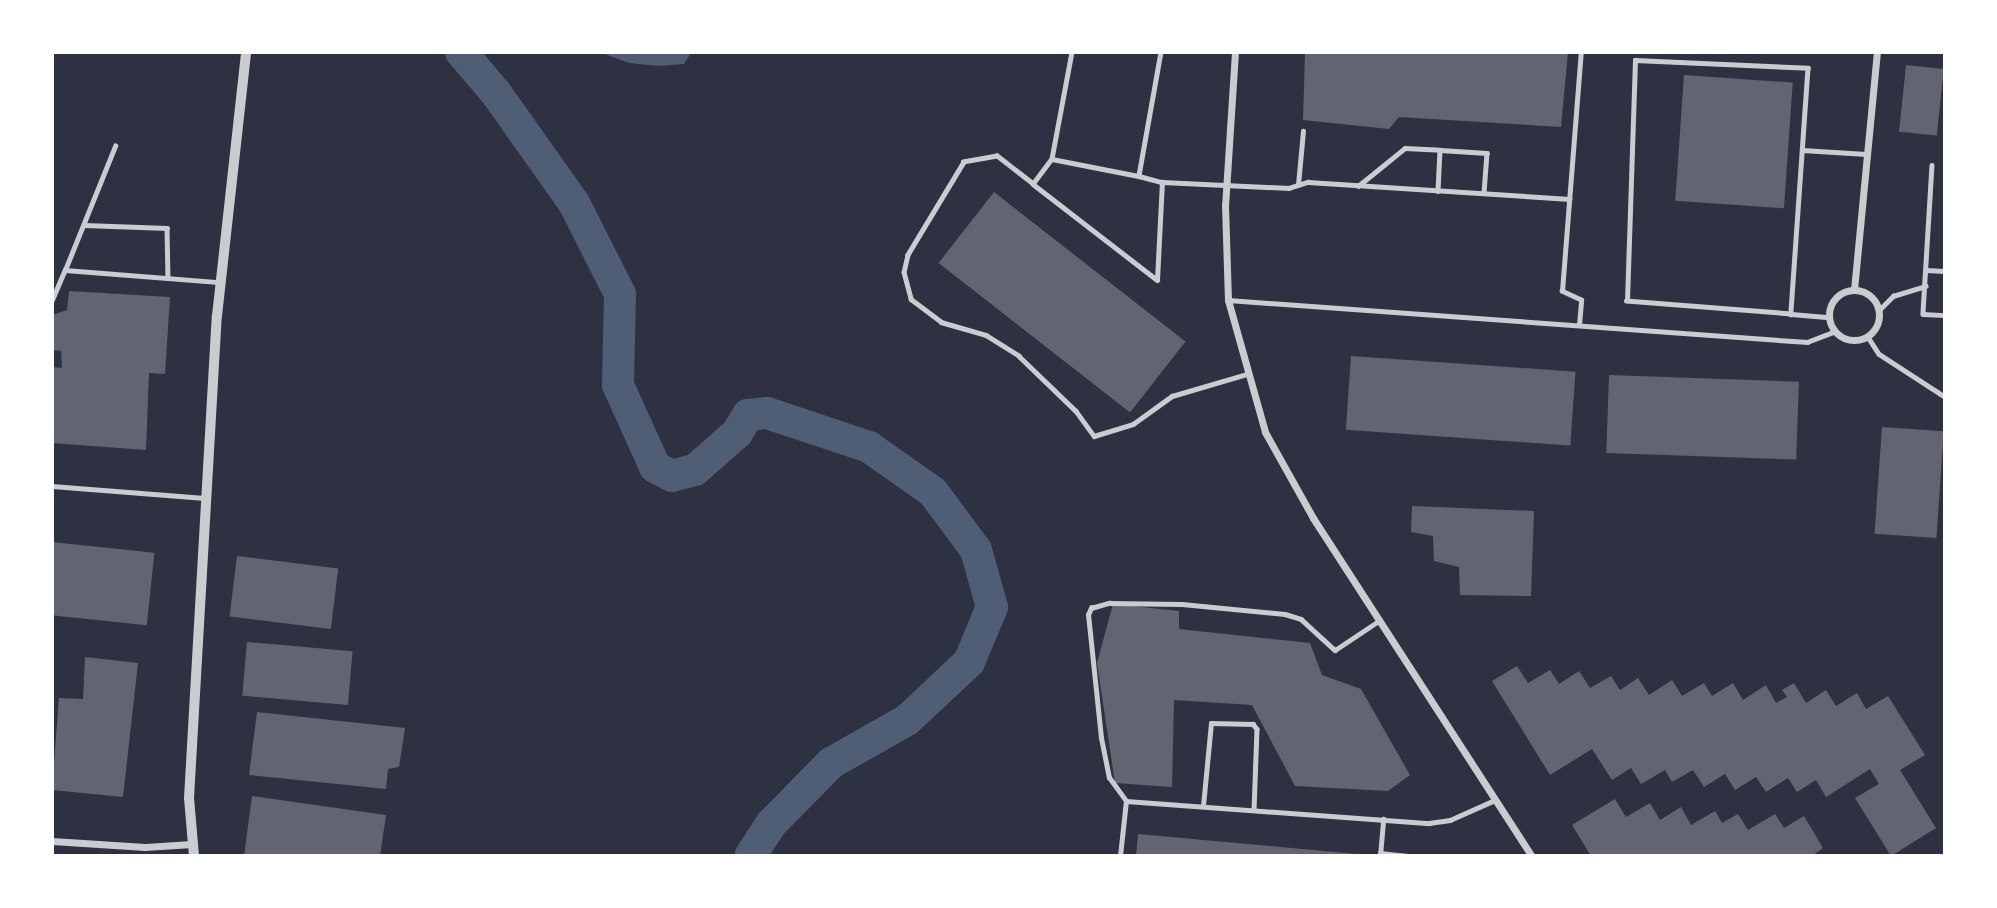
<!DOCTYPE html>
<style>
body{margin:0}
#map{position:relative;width:1997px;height:908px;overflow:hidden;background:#2d3142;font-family:Signika,sans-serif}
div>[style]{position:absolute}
.water>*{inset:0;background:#4f5d75}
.river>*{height:32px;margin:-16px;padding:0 16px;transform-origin:16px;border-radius:16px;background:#4f5d75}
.building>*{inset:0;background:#626471;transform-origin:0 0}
.service>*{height:4.5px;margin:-2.25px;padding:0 2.25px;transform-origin:2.25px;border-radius:2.25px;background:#caccd0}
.minor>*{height:7px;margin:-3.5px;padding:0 3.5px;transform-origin:3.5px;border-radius:3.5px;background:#caccd0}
.minor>.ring{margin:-3.5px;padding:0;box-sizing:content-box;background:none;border:7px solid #caccd0;border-radius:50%}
.tertiary>*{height:10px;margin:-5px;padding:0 5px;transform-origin:5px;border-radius:5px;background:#caccd0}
span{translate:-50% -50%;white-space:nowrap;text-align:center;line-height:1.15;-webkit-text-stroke:5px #fff;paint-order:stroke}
.frame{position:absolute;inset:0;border:54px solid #fff;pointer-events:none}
</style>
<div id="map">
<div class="water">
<div style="clip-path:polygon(602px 53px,691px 53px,684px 64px,659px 66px,629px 63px)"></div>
</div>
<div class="river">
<div style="left:461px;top:52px;width:54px;rotate:49.5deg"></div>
<div style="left:496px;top:93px;width:135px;rotate:54.7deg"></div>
<div style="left:574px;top:203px;width:102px;rotate:63.2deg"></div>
<div style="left:620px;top:294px;width:91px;rotate:91.3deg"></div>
<div style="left:618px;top:385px;width:90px;rotate:65.7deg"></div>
<div style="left:655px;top:467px;width:19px;rotate:28deg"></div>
<div style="left:672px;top:476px;width:24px;rotate:-15deg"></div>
<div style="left:695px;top:470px;width:56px;rotate:-41.4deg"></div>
<div style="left:737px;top:433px;width:21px;rotate:-59deg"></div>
<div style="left:748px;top:415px;width:19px;rotate:-6deg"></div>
<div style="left:767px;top:413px;width:108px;rotate:18.4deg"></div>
<div style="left:869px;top:447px;width:78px;rotate:35.1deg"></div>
<div style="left:933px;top:492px;width:72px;rotate:53.4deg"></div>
<div style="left:976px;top:550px;width:59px;rotate:74.3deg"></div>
<div style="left:992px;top:607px;width:60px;rotate:112.7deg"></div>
<div style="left:969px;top:662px;width:85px;rotate:136.9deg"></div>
<div style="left:907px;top:720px;width:87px;rotate:150.5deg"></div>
<div style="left:831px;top:763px;width:86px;rotate:134.5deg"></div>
<div style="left:771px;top:824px;width:38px;rotate:123deg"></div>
</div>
<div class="building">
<div style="clip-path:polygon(1305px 52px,1568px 52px,1561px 127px,1399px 117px,1389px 129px,1303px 120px)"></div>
<div style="left:1906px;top:65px;width:38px;height:67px;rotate:6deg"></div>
<div style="left:1684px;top:75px;width:109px;height:126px;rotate:4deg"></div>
<div style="left:994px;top:192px;width:243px;height:90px;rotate:38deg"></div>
<div style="clip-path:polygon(69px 291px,170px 297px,165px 374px,149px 373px,146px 450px,52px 443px,52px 367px,62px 368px,61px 351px,52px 350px,52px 315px,67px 310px)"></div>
<div style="left:1351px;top:356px;width:225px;height:74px;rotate:4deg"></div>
<div style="left:1609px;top:375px;width:190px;height:78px;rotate:2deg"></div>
<div style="left:1882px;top:427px;width:62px;height:107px;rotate:4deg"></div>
<div style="clip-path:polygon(1412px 506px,1534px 511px,1531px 596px,1460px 595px,1459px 567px,1434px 561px,1433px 536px,1411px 532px)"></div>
<div style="left:52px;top:542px;width:103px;height:73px;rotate:6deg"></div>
<div style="left:237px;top:556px;width:102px;height:61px;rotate:7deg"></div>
<div style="clip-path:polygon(1113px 604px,1179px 611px,1179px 629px,1310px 643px,1322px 675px,1361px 689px,1410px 775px,1388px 791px,1295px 786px,1252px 705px,1174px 700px,1172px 787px,1115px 783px,1097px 663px)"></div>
<div style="left:247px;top:642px;width:106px;height:54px;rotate:5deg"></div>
<div style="clip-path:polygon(85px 657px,138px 663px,123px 797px,52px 790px,59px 698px,83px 699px)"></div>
<div style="clip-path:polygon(1517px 666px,1528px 683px,1550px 670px,1559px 684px,1579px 671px,1590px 688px,1611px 676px,1620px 690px,1638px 678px,1649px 695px,1672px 680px,1682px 696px,1704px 683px,1712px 696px,1733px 683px,1743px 700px,1766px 685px,1776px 703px,1787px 697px,1782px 690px,1794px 683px,1806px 703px,1826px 690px,1836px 706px,1857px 693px,1866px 709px,1888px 696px,1925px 755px,1900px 770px,1936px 828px,1891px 856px,1855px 798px,1879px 784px,1870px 769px,1826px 797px,1816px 780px,1797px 792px,1788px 778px,1766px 792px,1756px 777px,1735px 790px,1725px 774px,1704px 787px,1693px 770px,1672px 782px,1665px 770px,1641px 784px,1631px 768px,1612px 780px,1592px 749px,1550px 775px,1492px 681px)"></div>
<div style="clip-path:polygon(257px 712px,405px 728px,399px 767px,388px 769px,386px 789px,249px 775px)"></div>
<div style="clip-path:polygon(252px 796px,386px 815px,380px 856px,244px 856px)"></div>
<div style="clip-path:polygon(1615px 799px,1626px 817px,1650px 803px,1660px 820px,1681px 807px,1691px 825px,1715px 811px,1722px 823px,1738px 814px,1748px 830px,1775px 814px,1784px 828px,1804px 816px,1823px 848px,1812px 856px,1591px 856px,1572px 825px)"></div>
<div style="clip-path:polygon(1138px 834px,1357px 854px,1357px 856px,1136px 856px)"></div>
</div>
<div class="service">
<div style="left:1072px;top:52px;width:109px;rotate:100.6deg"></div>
<div style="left:1052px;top:159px;width:31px;rotate:127deg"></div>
<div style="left:1033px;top:184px;width:46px;rotate:-142.1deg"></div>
<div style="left:997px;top:156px;width:34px;rotate:170deg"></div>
<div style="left:964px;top:162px;width:109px;rotate:121.1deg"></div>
<div style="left:908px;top:255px;width:17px;rotate:103deg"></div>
<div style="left:904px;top:272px;width:28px;rotate:75deg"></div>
<div style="left:911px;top:299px;width:38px;rotate:37deg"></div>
<div style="left:941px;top:322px;width:47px;rotate:16.1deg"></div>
<div style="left:986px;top:335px;width:39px;rotate:32deg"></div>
<div style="left:1019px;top:356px;width:79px;rotate:44deg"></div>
<div style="left:1076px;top:411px;width:31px;rotate:54deg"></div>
<div style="left:1094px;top:436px;width:41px;rotate:-17.1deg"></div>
<div style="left:1133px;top:424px;width:48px;rotate:-35.7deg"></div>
<div style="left:1172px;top:396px;width:78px;rotate:-16.3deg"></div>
<div style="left:1161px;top:52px;width:126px;rotate:100.1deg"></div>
<div style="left:1139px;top:176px;width:24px;rotate:15deg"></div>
<div style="left:1162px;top:182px;width:127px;rotate:2.7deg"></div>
<div style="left:1289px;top:188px;width:20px;rotate:-18deg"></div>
<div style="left:1308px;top:182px;width:262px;rotate:3.7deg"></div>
<div style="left:1440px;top:150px;width:47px;rotate:3.7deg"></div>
<div style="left:1487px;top:153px;width:40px;rotate:94.3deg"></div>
<div style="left:1802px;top:150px;width:64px;rotate:3.6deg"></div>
<div style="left:1052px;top:159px;width:89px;rotate:11.1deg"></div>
<div style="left:1932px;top:165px;width:149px;rotate:93.5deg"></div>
<div style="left:1923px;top:314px;width:21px;rotate:3deg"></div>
<div style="left:1033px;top:184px;width:157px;rotate:37.7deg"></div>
<div style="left:1157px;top:280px;width:98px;rotate:-87.1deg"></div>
<div style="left:1298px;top:185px;width:54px;rotate:-84.7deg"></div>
<div style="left:1358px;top:186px;width:60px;rotate:-39deg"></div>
<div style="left:1405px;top:148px;width:35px;rotate:3deg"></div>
<div style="left:1440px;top:150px;width:41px;rotate:92.8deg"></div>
<div style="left:84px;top:225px;width:83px;rotate:2.1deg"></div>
<div style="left:167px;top:228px;width:50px;rotate:88.9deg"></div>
<div style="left:65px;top:270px;width:134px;rotate:-68deg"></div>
<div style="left:1926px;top:270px;width:18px;rotate:3deg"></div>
<div style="left:52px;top:300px;width:33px;rotate:-67deg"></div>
<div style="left:65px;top:270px;width:154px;rotate:4.5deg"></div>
<div style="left:1228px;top:300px;width:581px;rotate:4.15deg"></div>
<div style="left:1807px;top:342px;width:30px;rotate:-21deg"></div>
<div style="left:1879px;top:310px;width:20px;rotate:-45deg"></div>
<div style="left:1893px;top:296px;width:34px;rotate:-17deg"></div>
<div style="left:1791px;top:314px;width:165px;rotate:-175.5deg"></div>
<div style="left:1627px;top:301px;width:241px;rotate:-88.1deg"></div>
<div style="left:1635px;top:60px;width:173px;rotate:2.6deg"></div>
<div style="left:1808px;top:68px;width:247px;rotate:94deg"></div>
<div style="left:1791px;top:314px;width:38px;rotate:5deg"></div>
<div style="left:1579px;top:325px;width:25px;rotate:-85deg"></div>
<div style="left:1581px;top:300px;width:21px;rotate:-155deg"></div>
<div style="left:1562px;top:291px;width:240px;rotate:-85.5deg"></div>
<div style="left:1868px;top:337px;width:20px;rotate:57deg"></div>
<div style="left:1879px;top:354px;width:77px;rotate:32.9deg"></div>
<div style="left:52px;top:486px;width:153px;rotate:4.5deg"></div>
<div style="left:1126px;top:801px;width:29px;rotate:-126deg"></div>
<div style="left:1109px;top:778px;width:41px;rotate:-101.3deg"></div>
<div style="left:1101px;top:738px;width:124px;rotate:-96deg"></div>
<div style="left:1088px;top:615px;width:8px;rotate:-67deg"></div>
<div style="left:1091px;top:608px;width:19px;rotate:-16deg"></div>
<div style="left:1109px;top:603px;width:73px;rotate:0.8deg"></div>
<div style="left:1182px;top:604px;width:103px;rotate:5.5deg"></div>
<div style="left:1285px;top:614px;width:17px;rotate:17deg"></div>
<div style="left:1301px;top:619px;width:46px;rotate:42.4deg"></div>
<div style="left:1335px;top:650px;width:54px;rotate:-33.7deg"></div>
<div style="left:1203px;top:806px;width:83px;rotate:-84.5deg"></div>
<div style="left:1211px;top:723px;width:42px;rotate:1.4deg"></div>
<div style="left:1253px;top:724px;width:6px;rotate:51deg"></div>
<div style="left:1257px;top:729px;width:81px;rotate:92.1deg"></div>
<div style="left:1380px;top:853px;width:28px;rotate:6deg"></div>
<div style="left:1120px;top:856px;width:55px;rotate:-83.8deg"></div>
<div style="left:1126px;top:801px;width:304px;rotate:4.2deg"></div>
<div style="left:1429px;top:823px;width:21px;rotate:-8deg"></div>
<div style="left:1450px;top:820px;width:49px;rotate:-24deg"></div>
<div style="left:1380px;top:856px;width:37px;rotate:-85deg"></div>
</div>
<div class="minor">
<div style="left:1235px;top:52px;width:153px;rotate:93.7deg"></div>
<div style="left:1225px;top:205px;width:95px;rotate:88.2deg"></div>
<div style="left:1228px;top:300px;width:137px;rotate:74.3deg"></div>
<div style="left:1265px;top:432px;width:98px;rotate:60.8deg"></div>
<div style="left:1313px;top:518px;width:403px;rotate:57.1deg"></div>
<div style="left:1854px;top:290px;width:239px;rotate:-84.5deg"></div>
<div class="ring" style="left:1829px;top:290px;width:43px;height:43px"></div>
<div style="left:52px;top:841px;width:93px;rotate:3.7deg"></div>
<div style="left:145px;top:847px;width:47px;rotate:-3.7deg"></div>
</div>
<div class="tertiary">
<div style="left:194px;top:856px;width:58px;rotate:-94.9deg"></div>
<div style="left:189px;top:798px;width:483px;rotate:-86.7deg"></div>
<div style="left:217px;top:316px;width:266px;rotate:-83.7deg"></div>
</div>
<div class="frame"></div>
</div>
